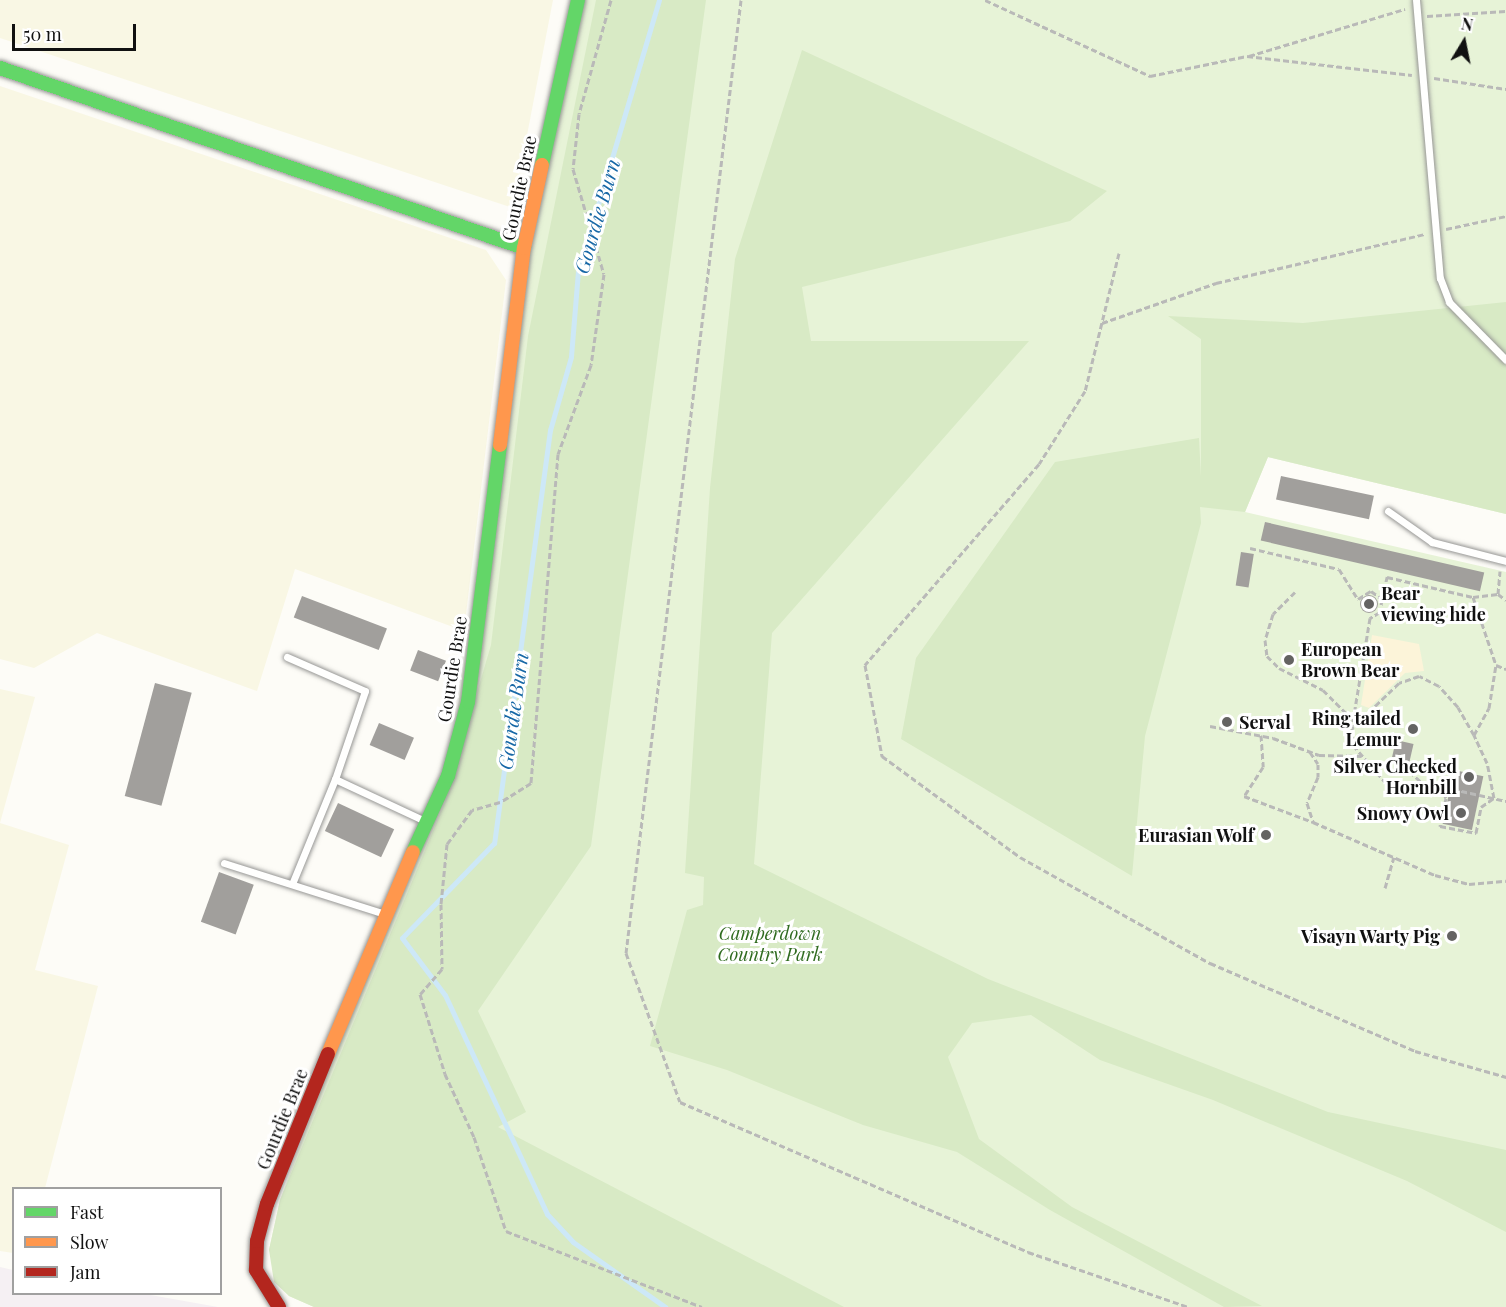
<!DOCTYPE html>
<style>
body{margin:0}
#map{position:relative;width:1506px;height:1307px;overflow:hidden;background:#fdfcf7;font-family:"Playfair Display",serif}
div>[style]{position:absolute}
.industrial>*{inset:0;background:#f5f0f3}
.farmland>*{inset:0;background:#f9f7e4}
.green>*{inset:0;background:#e7f3d7}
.forest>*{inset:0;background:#d8eac5}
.sand>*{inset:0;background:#fcf4d9}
.stream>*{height:5px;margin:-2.5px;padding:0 2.5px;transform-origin:2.5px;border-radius:2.5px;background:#cde8f7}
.building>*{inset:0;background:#a19f9c;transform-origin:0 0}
.round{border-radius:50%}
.path>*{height:3px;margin-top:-1.5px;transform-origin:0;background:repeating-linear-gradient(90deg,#b9b9b8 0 6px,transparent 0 9px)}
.roads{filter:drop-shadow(0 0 2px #979795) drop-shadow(0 0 2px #979795)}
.lane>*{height:7px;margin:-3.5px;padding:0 3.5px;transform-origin:3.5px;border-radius:3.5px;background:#fffffe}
.fast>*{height:14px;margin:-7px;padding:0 7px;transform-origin:7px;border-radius:7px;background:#63d668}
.slow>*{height:14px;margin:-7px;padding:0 7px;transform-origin:7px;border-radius:7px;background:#ff974d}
.jam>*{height:14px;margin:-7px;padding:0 7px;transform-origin:7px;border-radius:7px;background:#b3261e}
.dots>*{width:16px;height:16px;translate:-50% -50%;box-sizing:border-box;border:3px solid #fff;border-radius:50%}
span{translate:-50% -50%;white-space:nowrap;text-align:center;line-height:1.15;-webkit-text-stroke:6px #fff;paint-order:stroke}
.street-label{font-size:18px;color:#111}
.poi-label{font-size:18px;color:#111;font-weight:700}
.left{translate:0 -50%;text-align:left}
.right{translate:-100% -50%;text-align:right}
.park-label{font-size:18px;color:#2f6b1f;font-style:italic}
.water-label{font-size:20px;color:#1768a6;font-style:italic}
.legend{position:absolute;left:12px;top:1187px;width:210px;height:108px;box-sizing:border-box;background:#fff;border:2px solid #a0a0a0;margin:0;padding:8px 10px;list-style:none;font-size:18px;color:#111}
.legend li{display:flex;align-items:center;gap:12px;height:30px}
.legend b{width:30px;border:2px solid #a0a0a0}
.north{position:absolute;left:1434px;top:12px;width:60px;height:60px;-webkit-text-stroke:4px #fff;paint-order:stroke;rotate:10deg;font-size:16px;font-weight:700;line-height:24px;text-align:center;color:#111}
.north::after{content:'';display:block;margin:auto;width:21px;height:27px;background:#111;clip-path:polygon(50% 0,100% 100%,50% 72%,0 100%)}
.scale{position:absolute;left:12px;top:24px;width:124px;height:27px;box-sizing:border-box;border:3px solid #111;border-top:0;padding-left:8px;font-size:18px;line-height:21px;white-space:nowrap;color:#111;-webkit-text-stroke:4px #fff;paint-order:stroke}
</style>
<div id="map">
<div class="industrial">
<div style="clip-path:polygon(0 1267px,13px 1270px,14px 1294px,145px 1294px,218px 1307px,0 1307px)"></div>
</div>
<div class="farmland">
<div style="clip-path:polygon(0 0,553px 0,513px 208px,0 38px)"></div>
<div style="clip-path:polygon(0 86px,486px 250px,506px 280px,464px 631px,295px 569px,257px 691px,97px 633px,34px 668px,0 659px)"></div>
<div style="clip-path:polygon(0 689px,35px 697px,0 823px,69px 845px,35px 970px,98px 986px,45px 1188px,14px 1188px,13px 1253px,0 1251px)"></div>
</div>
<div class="green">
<div style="clip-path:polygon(578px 0,1506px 0,1506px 514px,1268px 457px,1245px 512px,1506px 572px,1506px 1307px,314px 1307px,289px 1296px,269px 1250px,280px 1200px,385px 914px,448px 776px,524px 248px)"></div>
</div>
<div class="forest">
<div style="clip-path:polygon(596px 0,706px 0,591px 846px,478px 1011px,526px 1112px,498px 1127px,844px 1307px,314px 1307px,289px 1296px,274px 1282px,269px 1250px,280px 1200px,445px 802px,491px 645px,528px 336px)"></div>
<div style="clip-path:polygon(802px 50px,1107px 191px,1070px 221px,802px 287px,811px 341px,1029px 341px,772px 633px,754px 864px,988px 979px,1328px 1112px,1506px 1150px,1506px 1232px,1407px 1181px,1213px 1100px,1100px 1060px,1031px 1015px,972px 1023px,948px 1057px,979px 1139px,1072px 1207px,1262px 1306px,1224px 1307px,1050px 1210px,957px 1152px,863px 1125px,727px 1070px,650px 1046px,687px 910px,703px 905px,704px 877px,685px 873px,710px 488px,735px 259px)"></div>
<div style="clip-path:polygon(1506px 302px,1506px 514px,1268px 457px,1245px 512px,1200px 507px,1201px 523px,1145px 736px,1132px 876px,901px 739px,916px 658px,1055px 462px,1199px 438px,1201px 477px,1201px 339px,1168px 316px,1303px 323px)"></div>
</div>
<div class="sand">
<div style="clip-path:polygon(1372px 635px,1419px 644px,1424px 671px,1405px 673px,1369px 708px,1361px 705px)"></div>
</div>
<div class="stream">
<div style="left:659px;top:0;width:283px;rotate:106.6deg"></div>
<div style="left:578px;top:271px;width:86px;rotate:94.7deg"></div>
<div style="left:571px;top:357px;width:76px;rotate:106deg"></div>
<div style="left:550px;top:430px;width:417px;rotate:97.7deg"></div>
<div style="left:494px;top:843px;width:132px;rotate:134.1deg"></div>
<div style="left:402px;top:938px;width:71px;rotate:53deg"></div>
<div style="left:445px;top:995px;width:242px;rotate:65deg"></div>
<div style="left:547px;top:1214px;width:38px;rotate:47deg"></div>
<div style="left:573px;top:1242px;width:113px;rotate:35.2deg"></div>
</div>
<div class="building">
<div style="left:1281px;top:476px;width:95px;height:24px;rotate:12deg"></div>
<div style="left:1265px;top:522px;width:225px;height:19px;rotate:13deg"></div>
<div style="left:1241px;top:552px;width:13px;height:34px;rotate:9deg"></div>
<div class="round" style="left:1360px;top:595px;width:18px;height:18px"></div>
<div style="left:302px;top:596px;width:91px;height:23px;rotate:21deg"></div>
<div style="left:418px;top:650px;width:30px;height:22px;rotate:21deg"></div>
<div style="left:155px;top:683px;width:38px;height:117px;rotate:15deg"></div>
<div style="left:379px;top:723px;width:38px;height:24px;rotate:23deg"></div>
<div style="left:1396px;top:740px;width:18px;height:23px;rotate:13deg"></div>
<div style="left:1454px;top:770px;width:30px;height:55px;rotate:12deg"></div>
<div style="left:338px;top:803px;width:62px;height:31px;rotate:25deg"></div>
<div style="left:219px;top:872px;width:37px;height:53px;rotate:20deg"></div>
</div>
<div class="path">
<div style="left:611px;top:0;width:118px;rotate:105.7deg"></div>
<div style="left:579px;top:114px;width:55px;rotate:96.2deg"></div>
<div style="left:573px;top:169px;width:109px;rotate:73.6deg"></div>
<div style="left:604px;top:274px;width:92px;rotate:98.1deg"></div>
<div style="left:591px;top:365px;width:95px;rotate:110.3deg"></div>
<div style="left:558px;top:454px;width:330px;rotate:94.7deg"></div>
<div style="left:531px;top:783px;width:36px;rotate:148deg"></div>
<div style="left:500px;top:802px;width:29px;rotate:164deg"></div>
<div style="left:472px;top:810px;width:42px;rotate:126.3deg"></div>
<div style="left:447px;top:844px;width:60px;rotate:95.7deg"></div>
<div style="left:441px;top:904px;width:65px;rotate:89.1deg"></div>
<div style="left:442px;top:969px;width:33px;rotate:131deg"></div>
<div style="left:420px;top:994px;width:84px;rotate:72.6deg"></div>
<div style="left:445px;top:1074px;width:69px;rotate:65.3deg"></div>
<div style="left:474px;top:1137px;width:99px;rotate:71.2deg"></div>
<div style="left:506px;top:1231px;width:210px;rotate:21.2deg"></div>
<div style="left:741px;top:0;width:960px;rotate:96.88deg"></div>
<div style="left:626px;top:953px;width:158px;rotate:70.1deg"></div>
<div style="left:680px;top:1102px;width:379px;rotate:23.3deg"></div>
<div style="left:1028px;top:1252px;width:170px;rotate:18.9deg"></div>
<div style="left:985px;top:0;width:182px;rotate:24.7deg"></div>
<div style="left:1150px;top:76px;width:99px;rotate:-11.7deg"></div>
<div style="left:1247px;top:56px;width:166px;rotate:6.6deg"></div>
<div style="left:1427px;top:16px;width:79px;rotate:-3.6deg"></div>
<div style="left:1249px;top:56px;width:163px;rotate:-16.8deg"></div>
<div style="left:1434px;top:78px;width:73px;rotate:8.7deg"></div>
<div style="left:1446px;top:229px;width:61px;rotate:-12.2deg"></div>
<div style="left:1119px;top:253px;width:142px;rotate:103.8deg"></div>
<div style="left:1085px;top:391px;width:86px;rotate:122.2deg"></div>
<div style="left:1039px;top:464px;width:266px;rotate:130.9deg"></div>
<div style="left:865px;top:665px;width:93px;rotate:79.4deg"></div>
<div style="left:882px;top:756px;width:171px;rotate:36.2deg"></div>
<div style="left:1020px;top:857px;width:218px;rotate:29.2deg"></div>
<div style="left:1210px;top:963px;width:223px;rotate:23.2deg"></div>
<div style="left:1415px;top:1051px;width:95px;rotate:15.9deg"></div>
<div style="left:1102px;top:323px;width:121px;rotate:-19.3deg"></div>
<div style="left:1216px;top:283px;width:215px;rotate:-13.2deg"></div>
<div style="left:1250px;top:548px;width:91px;rotate:13.3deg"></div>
<div style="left:1339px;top:569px;width:36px;rotate:58deg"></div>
<div style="left:1358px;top:599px;width:15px;rotate:-32deg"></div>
<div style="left:1371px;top:591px;width:14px;rotate:36deg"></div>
<div style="left:1382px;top:599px;width:13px;rotate:99deg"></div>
<div style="left:1380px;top:612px;width:12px;rotate:149deg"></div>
<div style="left:1370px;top:618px;width:110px;rotate:99.4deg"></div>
<div style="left:1295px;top:592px;width:31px;rotate:135deg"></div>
<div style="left:1273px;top:614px;width:27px;rotate:107deg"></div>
<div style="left:1265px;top:640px;width:16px;rotate:83deg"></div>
<div style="left:1267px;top:656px;width:17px;rotate:45deg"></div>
<div style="left:1279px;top:668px;width:49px;rotate:26.6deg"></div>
<div style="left:1323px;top:690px;width:41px;rotate:45deg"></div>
<div style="left:1498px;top:594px;width:10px;rotate:37deg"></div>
<div style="left:1473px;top:597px;width:25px;rotate:-7deg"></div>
<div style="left:1498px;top:594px;width:23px;rotate:-85deg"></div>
<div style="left:1382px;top:599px;width:23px;rotate:-77deg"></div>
<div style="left:1387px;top:577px;width:88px;rotate:13.1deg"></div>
<div style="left:1473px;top:597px;width:72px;rotate:71.3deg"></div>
<div style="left:1210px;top:726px;width:64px;rotate:10.8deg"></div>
<div style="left:1273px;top:738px;width:49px;rotate:20.3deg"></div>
<div style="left:1319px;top:755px;width:44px;rotate:1.3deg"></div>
<div style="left:1261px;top:735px;width:32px;rotate:86deg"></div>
<div style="left:1263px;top:767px;width:35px;rotate:123deg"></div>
<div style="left:1244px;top:796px;width:74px;rotate:20.6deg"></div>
<div style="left:1474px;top:735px;width:32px;rotate:-120deg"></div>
<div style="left:1458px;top:707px;width:28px;rotate:-132deg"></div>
<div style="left:1439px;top:686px;width:22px;rotate:-153deg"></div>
<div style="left:1419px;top:676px;width:21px;rotate:161deg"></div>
<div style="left:1399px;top:683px;width:65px;rotate:136.2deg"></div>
<div style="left:1352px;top:728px;width:17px;rotate:87deg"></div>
<div style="left:1353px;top:745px;width:50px;rotate:49deg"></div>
<div style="left:1386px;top:783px;width:22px;rotate:24deg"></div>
<div style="left:1406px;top:792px;width:30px;rotate:-14deg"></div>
<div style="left:1435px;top:785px;width:73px;rotate:12.7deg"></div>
<div style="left:1310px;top:752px;width:14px;rotate:56deg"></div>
<div style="left:1318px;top:764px;width:13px;rotate:90deg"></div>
<div style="left:1318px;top:777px;width:28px;rotate:113deg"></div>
<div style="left:1307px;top:803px;width:20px;rotate:72deg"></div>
<div style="left:1313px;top:822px;width:133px;rotate:23.5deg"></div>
<div style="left:1435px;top:875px;width:35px;rotate:15deg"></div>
<div style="left:1469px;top:884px;width:37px;rotate:-5deg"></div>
<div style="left:1372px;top:765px;width:14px;rotate:-8deg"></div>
<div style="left:1386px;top:763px;width:24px;rotate:19deg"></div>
<div style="left:1409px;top:771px;width:24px;rotate:42deg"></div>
<div style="left:1441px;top:788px;width:11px;rotate:63deg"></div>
<div style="left:1446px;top:798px;width:29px;rotate:102deg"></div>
<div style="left:1440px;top:826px;width:37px;rotate:11deg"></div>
<div style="left:1476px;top:833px;width:26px;rotate:-79deg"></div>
<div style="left:1481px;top:807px;width:16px;rotate:-35deg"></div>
<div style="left:1494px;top:798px;width:36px;rotate:-101deg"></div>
<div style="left:1487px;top:763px;width:31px;rotate:-115deg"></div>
<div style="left:1474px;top:735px;width:31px;rotate:-61deg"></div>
<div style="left:1489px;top:708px;width:44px;rotate:-80.8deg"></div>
<div style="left:1496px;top:665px;width:11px;rotate:22deg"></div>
<div style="left:1385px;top:888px;width:32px;rotate:-74deg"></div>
</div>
<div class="roads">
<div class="lane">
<div style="left:1416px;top:0;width:279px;rotate:85.1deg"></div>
<div style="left:1440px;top:278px;width:26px;rotate:69deg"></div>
<div style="left:1449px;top:302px;width:81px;rotate:45.5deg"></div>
<div style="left:1388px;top:511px;width:54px;rotate:35.2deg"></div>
<div style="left:1432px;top:542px;width:76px;rotate:14.4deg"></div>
<div style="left:287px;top:657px;width:85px;rotate:23.6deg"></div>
<div style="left:365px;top:691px;width:93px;rotate:108.8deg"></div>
<div style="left:335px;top:779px;width:99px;rotate:25deg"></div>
<div style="left:224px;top:863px;width:166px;rotate:17.6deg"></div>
<div style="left:292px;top:884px;width:113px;rotate:-67.7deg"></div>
</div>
<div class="fast">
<div style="left:0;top:68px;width:554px;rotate:18.96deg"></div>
<div style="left:542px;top:165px;width:169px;rotate:-77.7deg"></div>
<div style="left:413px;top:852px;width:84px;rotate:-65.3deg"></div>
<div style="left:448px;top:776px;width:77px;rotate:-74.9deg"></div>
<div style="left:468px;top:702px;width:259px;rotate:-82.9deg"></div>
</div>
<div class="slow">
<div style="left:500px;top:445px;width:198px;rotate:-83.1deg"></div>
<div style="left:524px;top:248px;width:85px;rotate:-77.8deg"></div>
<div style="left:328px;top:1054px;width:219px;rotate:-67.2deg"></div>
</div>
<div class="jam">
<div style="left:279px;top:1307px;width:44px;rotate:-121.9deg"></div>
<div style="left:256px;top:1270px;width:29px;rotate:-88deg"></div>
<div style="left:257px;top:1241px;width:38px;rotate:-75deg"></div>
<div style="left:267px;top:1204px;width:162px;rotate:-67.9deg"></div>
</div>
</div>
<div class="dots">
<div style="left:1369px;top:604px;background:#646362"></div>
<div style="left:1289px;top:660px;background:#646362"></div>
<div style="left:1227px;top:722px;background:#646362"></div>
<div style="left:1413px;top:729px;background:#646362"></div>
<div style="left:1469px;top:777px;background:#646362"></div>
<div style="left:1461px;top:813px;background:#646362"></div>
<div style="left:1266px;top:835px;background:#646362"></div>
<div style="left:1452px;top:936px;background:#646362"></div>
</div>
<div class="street-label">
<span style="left:519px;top:188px;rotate:-78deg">Gourdie Brae</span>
<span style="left:452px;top:669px;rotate:-81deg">Gourdie Brae</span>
<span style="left:282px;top:1119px;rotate:-68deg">Gourdie Brae</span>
</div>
<div class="poi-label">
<span class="left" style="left:1381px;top:604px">Bear<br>viewing hide</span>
<span class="left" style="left:1301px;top:660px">European<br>Brown Bear</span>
<span class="right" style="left:1401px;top:729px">Ring tailed<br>Lemur</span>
<span class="left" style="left:1239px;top:722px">Serval</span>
<span class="right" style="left:1457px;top:777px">Silver Checked<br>Hornbill</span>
<span class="right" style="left:1449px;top:813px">Snowy Owl</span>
<span class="right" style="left:1254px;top:835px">Eurasian Wolf</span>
<span class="right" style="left:1440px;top:936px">Visayn Warty Pig</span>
</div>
<div class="park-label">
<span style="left:770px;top:944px">Camperdown<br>Country Park</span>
</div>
<div class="water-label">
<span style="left:596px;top:216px;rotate:-74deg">Gourdie Burn</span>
<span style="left:512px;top:711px;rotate:-82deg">Gourdie Burn</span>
</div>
<ul class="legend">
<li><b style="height:8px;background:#63d668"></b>Fast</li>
<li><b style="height:8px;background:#ff974d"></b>Slow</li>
<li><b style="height:8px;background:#b3261e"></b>Jam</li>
</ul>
<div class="north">N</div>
<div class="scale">50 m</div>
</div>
